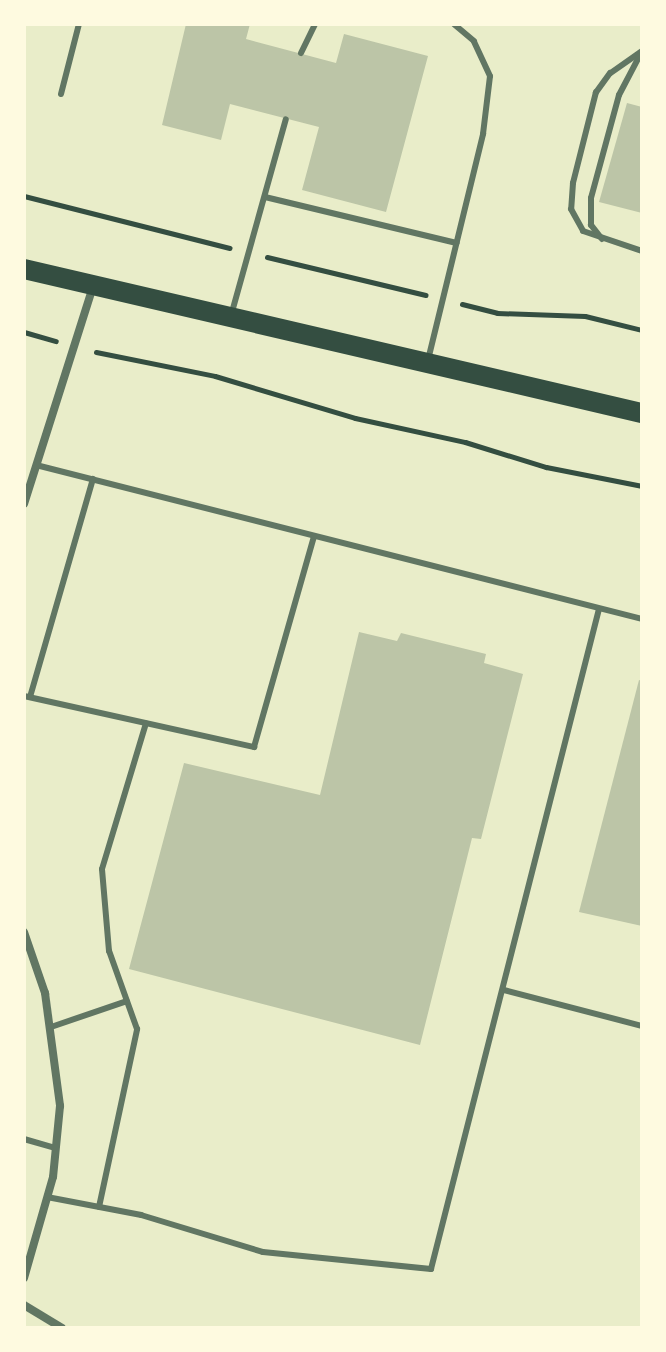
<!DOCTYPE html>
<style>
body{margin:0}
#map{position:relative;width:666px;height:1352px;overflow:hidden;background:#e9edc9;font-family:"Source Sans 3",sans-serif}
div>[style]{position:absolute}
.building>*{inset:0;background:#bcc5a7}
.path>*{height:5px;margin:-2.5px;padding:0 2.5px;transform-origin:2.5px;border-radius:2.5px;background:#344e41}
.service>*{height:6px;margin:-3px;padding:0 3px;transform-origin:3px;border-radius:3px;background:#617663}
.minor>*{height:8px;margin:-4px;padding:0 4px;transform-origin:4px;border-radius:4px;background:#617663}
.primary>*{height:20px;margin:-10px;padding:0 10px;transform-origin:10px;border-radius:10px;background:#344e41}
span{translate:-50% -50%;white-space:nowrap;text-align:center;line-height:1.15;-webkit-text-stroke:7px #fefae0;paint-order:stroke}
.frame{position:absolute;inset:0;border:26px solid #fefae0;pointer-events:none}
</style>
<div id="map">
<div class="building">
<div style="clip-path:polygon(186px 24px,250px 24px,246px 39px,336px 63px,344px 34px,428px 56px,386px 212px,302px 190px,319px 127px,230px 104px,221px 140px,162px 125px)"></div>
<div style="clip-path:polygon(627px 103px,642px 107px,642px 213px,599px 202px)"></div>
<div style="clip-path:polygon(359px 632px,397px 641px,401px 633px,486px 654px,484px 663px,523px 674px,481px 839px,472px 838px,420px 1045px,129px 969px,184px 763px,320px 795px)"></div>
<div style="clip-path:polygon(639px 680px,642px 681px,642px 926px,579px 912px)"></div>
</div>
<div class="path">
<div style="left:24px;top:196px;width:212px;rotate:14.2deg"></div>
<div style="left:267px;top:257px;width:163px;rotate:13.5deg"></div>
<div style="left:462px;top:304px;width:36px;rotate:14deg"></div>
<div style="left:497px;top:313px;width:88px;rotate:2deg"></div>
<div style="left:585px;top:316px;width:59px;rotate:13.8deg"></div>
<div style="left:24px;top:332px;width:33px;rotate:16deg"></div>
<div style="left:96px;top:352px;width:121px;rotate:11.4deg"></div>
<div style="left:215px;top:376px;width:146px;rotate:16.7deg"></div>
<div style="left:355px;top:418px;width:113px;rotate:12.3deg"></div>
<div style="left:465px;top:442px;width:85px;rotate:17.2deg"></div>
<div style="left:546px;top:467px;width:98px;rotate:11.2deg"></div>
</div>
<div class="service">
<div style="left:642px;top:51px;width:39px;rotate:145deg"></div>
<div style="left:610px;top:73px;width:24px;rotate:126deg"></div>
<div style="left:596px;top:92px;width:94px;rotate:104.2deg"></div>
<div style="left:573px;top:183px;width:26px;rotate:94deg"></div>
<div style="left:571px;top:209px;width:25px;rotate:61deg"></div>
<div style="left:583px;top:231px;width:62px;rotate:18.7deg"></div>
<div style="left:301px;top:53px;width:32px;rotate:-64deg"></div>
<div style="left:61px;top:94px;width:72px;rotate:-75.6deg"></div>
<div style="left:265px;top:197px;width:197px;rotate:13.5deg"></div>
<div style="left:602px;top:239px;width:18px;rotate:-128deg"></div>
<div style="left:591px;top:225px;width:27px;rotate:-90deg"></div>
<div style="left:591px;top:198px;width:107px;rotate:-74.8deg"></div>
<div style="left:619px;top:95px;width:45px;rotate:-62.3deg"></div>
<div style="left:232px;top:312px;width:200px;rotate:-74.4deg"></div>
<div style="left:428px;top:360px;width:233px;rotate:-76.3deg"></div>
<div style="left:483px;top:134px;width:58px;rotate:-83.1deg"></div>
<div style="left:490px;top:76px;width:38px;rotate:-115deg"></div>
<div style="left:474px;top:41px;width:26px;rotate:-140deg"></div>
<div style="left:36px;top:465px;width:625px;rotate:14.26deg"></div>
<div style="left:24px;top:696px;width:236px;rotate:12.5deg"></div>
<div style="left:254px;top:747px;width:219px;rotate:-74.1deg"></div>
<div style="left:30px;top:697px;width:227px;rotate:-73.9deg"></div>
<div style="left:504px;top:990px;width:143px;rotate:14.6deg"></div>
<div style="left:51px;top:1027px;width:80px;rotate:-18.9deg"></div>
<div style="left:24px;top:1139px;width:33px;rotate:16deg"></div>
<div style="left:47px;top:1197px;width:96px;rotate:10.8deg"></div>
<div style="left:141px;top:1215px;width:127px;rotate:16.9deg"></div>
<div style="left:263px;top:1252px;width:169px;rotate:5.8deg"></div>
<div style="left:431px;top:1269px;width:681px;rotate:-75.72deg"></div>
<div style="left:99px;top:1207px;width:182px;rotate:-77.9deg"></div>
<div style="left:137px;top:1029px;width:83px;rotate:-109.7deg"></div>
<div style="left:109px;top:951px;width:82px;rotate:-94.9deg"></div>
<div style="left:102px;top:869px;width:152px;rotate:-73.2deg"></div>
</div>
<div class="minor">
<div style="left:24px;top:504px;width:228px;rotate:-72.4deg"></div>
<div style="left:24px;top:932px;width:65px;rotate:71deg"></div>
<div style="left:45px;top:993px;width:114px;rotate:82.4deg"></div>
<div style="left:60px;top:1106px;width:71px;rotate:95.6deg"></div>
<div style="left:53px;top:1177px;width:105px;rotate:106deg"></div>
<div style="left:24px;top:1305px;width:44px;rotate:31.2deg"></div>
</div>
<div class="primary">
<div style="left:24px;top:269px;width:635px;rotate:13.12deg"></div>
</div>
<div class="frame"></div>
</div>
